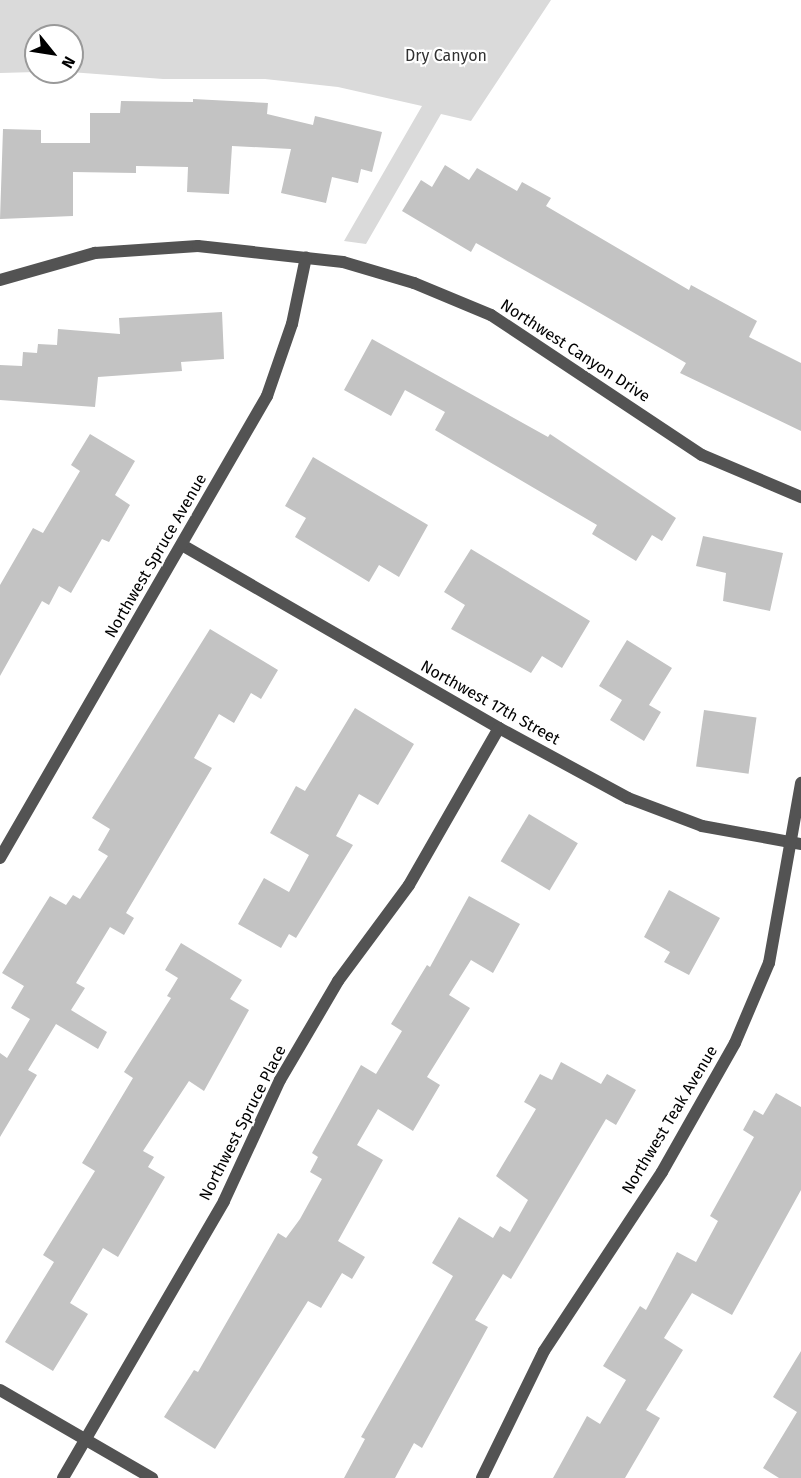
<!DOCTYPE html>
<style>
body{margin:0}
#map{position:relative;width:801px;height:1478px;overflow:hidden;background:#fff;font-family:"Fira Sans",sans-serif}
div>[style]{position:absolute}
.green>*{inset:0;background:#dadada}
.building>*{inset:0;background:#c3c3c3;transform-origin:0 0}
.street>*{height:12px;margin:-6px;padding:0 6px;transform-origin:6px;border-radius:6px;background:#535353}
span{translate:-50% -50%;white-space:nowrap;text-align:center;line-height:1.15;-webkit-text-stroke:4.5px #fff;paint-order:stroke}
.park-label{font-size:16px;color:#313131}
.street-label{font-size:16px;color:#000}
.north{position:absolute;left:24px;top:24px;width:60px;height:60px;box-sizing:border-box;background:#fff;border:2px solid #999;border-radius:50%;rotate:120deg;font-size:16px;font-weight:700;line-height:24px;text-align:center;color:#000}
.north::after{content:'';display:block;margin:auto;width:21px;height:27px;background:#000;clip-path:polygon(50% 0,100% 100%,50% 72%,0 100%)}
</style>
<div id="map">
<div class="green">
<div style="clip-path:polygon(0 0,551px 0,471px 121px,441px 114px,366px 244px,344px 241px,422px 106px,338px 87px,265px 79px,163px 79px,70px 72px,72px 36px,36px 36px,36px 72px,0 73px)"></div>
</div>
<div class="building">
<div style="clip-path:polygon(193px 99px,268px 103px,267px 114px,313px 125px,315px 116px,382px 132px,372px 172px,361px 169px,358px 183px,332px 177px,326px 203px,281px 193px,291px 149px,232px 146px,229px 194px,187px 192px,188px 167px,136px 166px,136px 173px,73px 172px,73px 216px,0 219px,3px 129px,41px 130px,41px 143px,90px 143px,90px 113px,120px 113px,121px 101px,193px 102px)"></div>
<div style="clip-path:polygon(445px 165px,469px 180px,477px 168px,517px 191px,522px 182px,551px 198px,546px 206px,689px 290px,691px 285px,757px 321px,749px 337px,801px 363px,801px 431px,680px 373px,686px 363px,579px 301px,476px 243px,471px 252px,402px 211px,421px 180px,432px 187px)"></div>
<div style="clip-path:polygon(222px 312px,224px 359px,181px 362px,182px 371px,98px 377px,95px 407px,0 400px,0 365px,22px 366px,23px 352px,37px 353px,38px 344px,57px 345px,58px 329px,120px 334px,119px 318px)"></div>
<div style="clip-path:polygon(372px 339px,548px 437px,550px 434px,676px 518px,662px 541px,652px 535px,636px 561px,592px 534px,597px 525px,435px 430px,445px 412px,405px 390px,391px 416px,344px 390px)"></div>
<div style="clip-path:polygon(90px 434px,135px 461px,115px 495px,130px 505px,109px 542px,102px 539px,71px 593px,59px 586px,49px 605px,42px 601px,0 676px,0 585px,33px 528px,43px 533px,80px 471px,71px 465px)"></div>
<div style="clip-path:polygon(313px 457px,428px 525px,399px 577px,379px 565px,369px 582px,295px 537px,306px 518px,285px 506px)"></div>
<div style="clip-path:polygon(703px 536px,783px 553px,770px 611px,723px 601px,726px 573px,696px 566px)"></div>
<div style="clip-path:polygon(471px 549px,590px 621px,562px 668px,542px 656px,531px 673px,451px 629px,465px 605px,444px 592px)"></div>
<div style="clip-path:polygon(210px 629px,278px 670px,261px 699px,251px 693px,234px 723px,219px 714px,194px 758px,212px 768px,126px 913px,134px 918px,124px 935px,110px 927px,76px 983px,85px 988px,71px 1010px,107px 1032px,98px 1049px,56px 1024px,28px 1070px,37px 1075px,0 1137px,0 1053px,7px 1058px,30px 1019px,11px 1008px,24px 986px,2px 973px,50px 896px,66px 905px,73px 895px,80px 899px,108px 856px,98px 850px,110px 829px,92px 818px)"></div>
<div style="clip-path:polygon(627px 640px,672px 668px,649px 705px,661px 712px,644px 741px,610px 720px,622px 700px,599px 686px)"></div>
<div style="clip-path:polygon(355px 708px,414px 744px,378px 805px,359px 794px,336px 836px,353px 845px,296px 938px,289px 934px,281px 948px,238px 924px,264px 878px,289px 892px,309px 855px,270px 833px,296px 786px,305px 791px)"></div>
<div style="left:704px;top:710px;width:53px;height:57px;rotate:8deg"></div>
<div style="left:529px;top:814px;width:57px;height:55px;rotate:31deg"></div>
<div style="clip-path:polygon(669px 890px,720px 918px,689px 975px,664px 962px,670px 952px,644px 937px)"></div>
<div style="clip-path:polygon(469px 896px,520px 924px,493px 973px,471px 960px,449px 995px,470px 1008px,427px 1077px,440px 1085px,413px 1131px,378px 1109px,357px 1145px,383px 1160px,338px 1241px,365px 1257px,352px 1279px,342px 1273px,321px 1308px,308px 1301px,215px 1449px,164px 1417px,194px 1370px,198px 1372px,278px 1233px,286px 1238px,300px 1219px,322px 1179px,310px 1172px,318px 1157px,312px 1153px,361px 1065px,376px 1074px,402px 1031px,391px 1024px,427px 965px,430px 967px)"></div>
<div style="clip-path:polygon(181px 943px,242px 980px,230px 999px,249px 1010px,204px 1091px,189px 1081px,143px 1151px,154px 1157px,148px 1167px,165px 1177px,118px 1257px,103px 1248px,70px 1303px,88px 1314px,53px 1371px,5px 1342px,54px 1262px,43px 1255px,95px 1171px,82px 1163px,133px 1078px,124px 1072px,171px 998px,167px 996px,178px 978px,165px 970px)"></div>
<div style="clip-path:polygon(561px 1062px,601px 1084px,607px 1074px,636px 1090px,616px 1125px,606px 1119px,511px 1279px,503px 1274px,475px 1320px,488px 1327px,422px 1448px,414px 1443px,395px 1478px,344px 1478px,365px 1439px,361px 1437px,453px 1276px,432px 1263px,459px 1217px,493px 1238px,500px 1226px,510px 1232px,528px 1200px,496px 1176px,536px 1109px,524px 1102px,540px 1074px,552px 1080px)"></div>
<div style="clip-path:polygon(776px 1093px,801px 1107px,801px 1190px,732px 1315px,692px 1293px,664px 1338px,683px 1350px,646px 1410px,660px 1418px,625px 1478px,553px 1478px,587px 1416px,600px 1424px,626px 1380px,603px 1366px,640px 1306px,646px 1310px,677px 1252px,696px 1262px,718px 1221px,710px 1216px,754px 1137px,743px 1130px,754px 1110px,763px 1115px)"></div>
<div style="clip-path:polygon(801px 1351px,801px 1478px,779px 1478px,763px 1468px,797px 1412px,773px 1397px)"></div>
</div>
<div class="street">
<div style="left:0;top:280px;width:99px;rotate:-15.9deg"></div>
<div style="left:95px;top:253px;width:103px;rotate:-3.9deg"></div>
<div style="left:198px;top:246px;width:146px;rotate:6.3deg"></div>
<div style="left:343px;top:262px;width:74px;rotate:16.5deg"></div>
<div style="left:414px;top:283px;width:83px;rotate:22.6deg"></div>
<div style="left:491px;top:315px;width:253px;rotate:33.6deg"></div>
<div style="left:702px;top:455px;width:108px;rotate:23deg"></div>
<div style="left:182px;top:545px;width:366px;rotate:30deg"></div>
<div style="left:499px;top:728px;width:147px;rotate:28.5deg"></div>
<div style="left:628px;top:798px;width:79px;rotate:20.7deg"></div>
<div style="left:702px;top:826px;width:101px;rotate:10.3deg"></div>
<div style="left:0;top:858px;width:534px;rotate:-59.98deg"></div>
<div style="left:267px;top:396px;width:76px;rotate:-70.9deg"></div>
<div style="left:292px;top:324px;width:68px;rotate:-78.2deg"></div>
<div style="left:0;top:1390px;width:176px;rotate:30.1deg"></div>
<div style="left:63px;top:1478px;width:320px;rotate:-59.8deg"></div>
<div style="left:224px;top:1201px;width:133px;rotate:-65.2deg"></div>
<div style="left:280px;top:1080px;width:115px;rotate:-59.6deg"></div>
<div style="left:338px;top:981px;width:119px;rotate:-53.5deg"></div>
<div style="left:409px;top:885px;width:181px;rotate:-60.2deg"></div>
<div style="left:482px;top:1478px;width:141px;rotate:-64deg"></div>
<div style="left:544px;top:1351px;width:214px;rotate:-56.6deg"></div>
<div style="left:662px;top:1172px;width:148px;rotate:-60.5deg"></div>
<div style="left:735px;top:1043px;width:87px;rotate:-67deg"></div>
<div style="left:769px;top:963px;width:183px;rotate:-79.9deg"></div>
</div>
<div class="park-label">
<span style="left:446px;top:56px">Dry Canyon</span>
</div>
<div class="street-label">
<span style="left:575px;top:351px;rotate:33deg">Northwest Canyon Drive</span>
<span style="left:156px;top:556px;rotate:-60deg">Northwest Spruce Avenue</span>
<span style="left:490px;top:703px;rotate:29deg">Northwest 17th Street</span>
<span style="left:670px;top:1120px;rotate:-59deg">Northwest Teak Avenue</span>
<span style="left:243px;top:1123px;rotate:-63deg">Northwest Spruce Place</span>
</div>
<div class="north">N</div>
</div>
